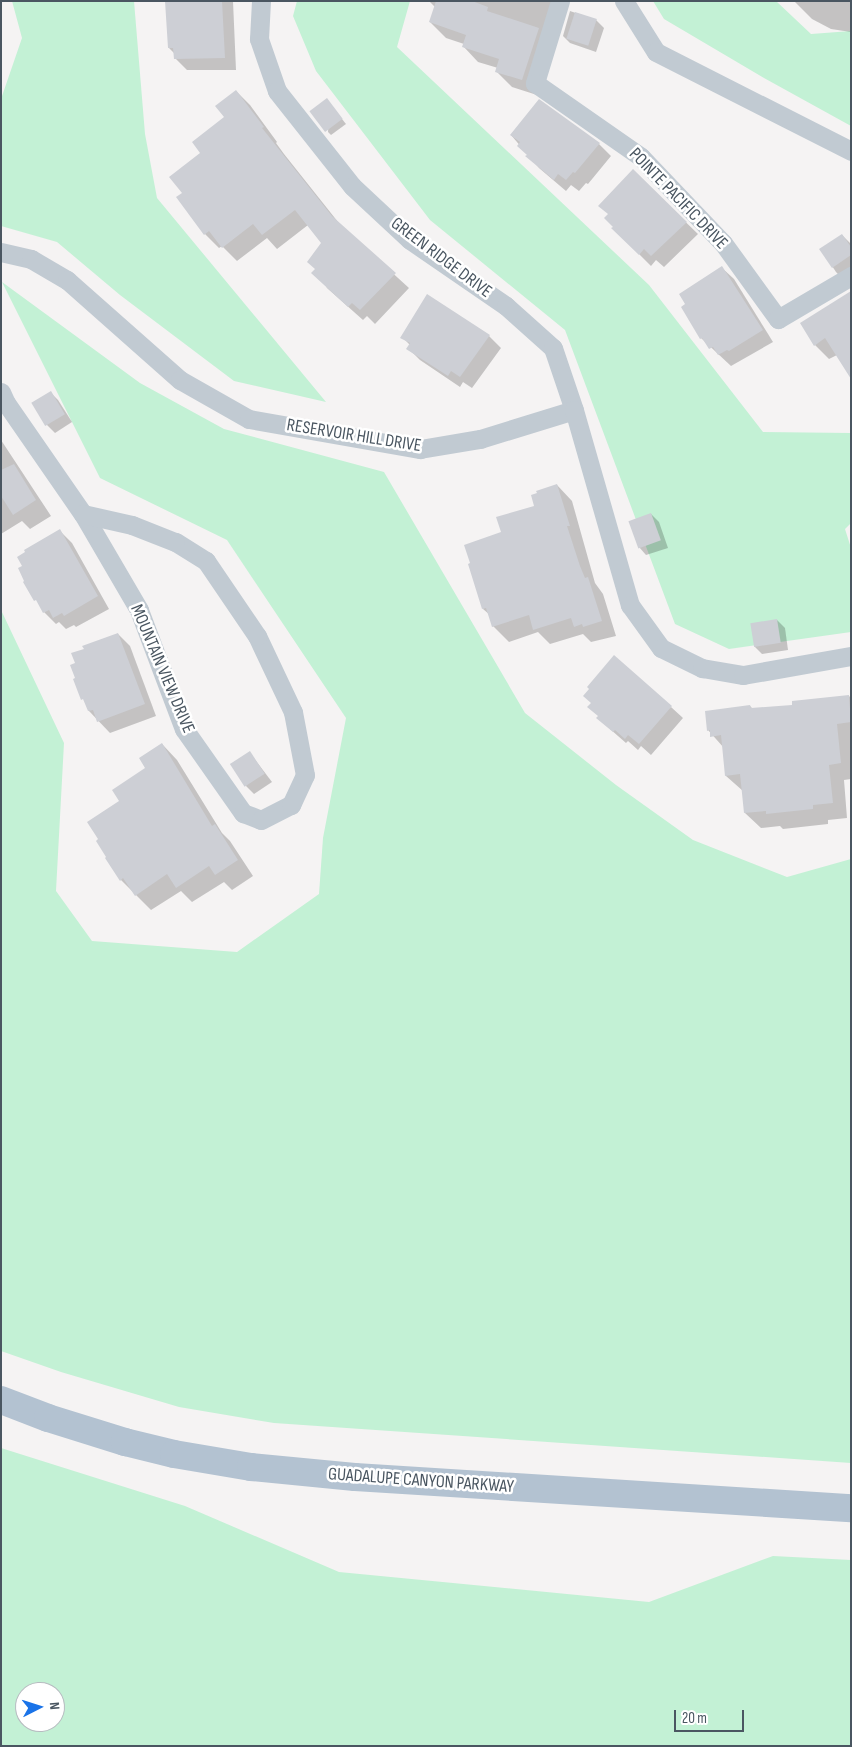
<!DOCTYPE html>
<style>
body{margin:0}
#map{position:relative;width:852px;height:1747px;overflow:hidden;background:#f5f3f3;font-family:"Sofia Sans Condensed",sans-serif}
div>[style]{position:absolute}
.green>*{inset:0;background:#c3f1d5}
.shadow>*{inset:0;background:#0003}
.building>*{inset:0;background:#cdcfd5;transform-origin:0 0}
.minor>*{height:19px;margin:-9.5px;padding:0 9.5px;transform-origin:9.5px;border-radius:9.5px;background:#c1cad2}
.primary>*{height:28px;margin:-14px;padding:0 14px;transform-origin:14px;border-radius:14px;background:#b3c2d1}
span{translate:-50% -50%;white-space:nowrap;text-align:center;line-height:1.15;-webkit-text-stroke:5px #fff;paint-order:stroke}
.street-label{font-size:18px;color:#4a5661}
.frame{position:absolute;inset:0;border:2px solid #4a5661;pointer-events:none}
.north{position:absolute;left:15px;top:1682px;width:50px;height:50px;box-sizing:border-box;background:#fff;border:1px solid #b7bbc0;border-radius:50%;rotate:85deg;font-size:14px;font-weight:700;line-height:20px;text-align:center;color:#4a5661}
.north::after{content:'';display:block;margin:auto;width:18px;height:22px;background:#1a73e8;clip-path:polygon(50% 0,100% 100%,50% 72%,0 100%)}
.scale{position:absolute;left:674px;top:1710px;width:70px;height:22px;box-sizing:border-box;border:2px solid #4a5661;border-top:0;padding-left:6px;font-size:15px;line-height:18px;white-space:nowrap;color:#4a5661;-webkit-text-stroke:4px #fff;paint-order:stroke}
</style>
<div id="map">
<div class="green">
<div style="clip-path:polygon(12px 1px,134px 1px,145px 134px,157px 198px,326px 402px,234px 381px,120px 295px,57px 242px,1px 226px,1px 99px,22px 38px)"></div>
<div style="clip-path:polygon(297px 1px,410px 1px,397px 47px,649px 285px,763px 432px,851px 433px,851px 523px,845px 529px,851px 548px,851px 632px,729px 649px,675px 624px,565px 330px,430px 220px,316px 71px,293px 16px)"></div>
<div style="clip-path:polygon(653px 1px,776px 1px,811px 34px,851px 31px,851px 126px,764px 78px,664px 19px)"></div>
<div style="clip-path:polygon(2px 282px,140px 383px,224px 429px,384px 472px,525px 713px,616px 785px,693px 840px,787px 877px,851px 859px,851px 1463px,274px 1423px,179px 1407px,61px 1372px,1px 1351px,1px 610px,64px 743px,56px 891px,92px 941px,237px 952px,319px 894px,323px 838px,346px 718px,227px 540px,100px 478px)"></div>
<div style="clip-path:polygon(evenodd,1px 1448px,185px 1506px,339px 1572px,649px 1602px,773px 1556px,851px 1560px,851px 1746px,1px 1746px,1px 1448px,25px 1692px,55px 1692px,55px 1722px,25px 1722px,25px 1692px)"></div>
</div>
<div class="shadow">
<div style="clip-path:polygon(167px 1px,233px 1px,236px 70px,187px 70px,175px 58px,174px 53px,169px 48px)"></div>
<div style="clip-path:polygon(429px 1px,567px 1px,537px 95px,512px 87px,497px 72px,498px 68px,478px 62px,463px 46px,464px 44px,446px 38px,430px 22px,435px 7px)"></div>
<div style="clip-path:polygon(794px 1px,851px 1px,851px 32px,831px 29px,812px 19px)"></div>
<div style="clip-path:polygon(570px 11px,596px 20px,604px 28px,596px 52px,570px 43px,563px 36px)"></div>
<div style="clip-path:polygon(236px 91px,250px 105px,277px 142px,276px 143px,284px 154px,342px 227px,409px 288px,375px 324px,367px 316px,363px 320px,327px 288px,317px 269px,323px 243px,308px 225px,277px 249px,267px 238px,237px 261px,222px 246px,219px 248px,205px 234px,183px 193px,202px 153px,225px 117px)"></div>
<div style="clip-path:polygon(539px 101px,599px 144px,611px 156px,588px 184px,586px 183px,579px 191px,571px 185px,566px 191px,539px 168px,511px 135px)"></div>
<div style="clip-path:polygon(330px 104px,346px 124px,331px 135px,328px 132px)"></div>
<div style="clip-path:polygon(633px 171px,698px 234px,664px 267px,656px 260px,651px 266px,613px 228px)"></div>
<div style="clip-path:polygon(842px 235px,851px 244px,850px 287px,836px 272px,821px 249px)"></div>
<div style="clip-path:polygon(722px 268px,734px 279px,773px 342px,731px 366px,701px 338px,688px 318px,687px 304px)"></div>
<div style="clip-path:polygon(851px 292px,837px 355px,829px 359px,815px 345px)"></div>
<div style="clip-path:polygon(489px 336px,501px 348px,472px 388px,463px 382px,460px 387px,420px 360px,408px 348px,410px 345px,402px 337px)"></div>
<div style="clip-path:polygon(50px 392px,58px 400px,72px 422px,55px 433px,47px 425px)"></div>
<div style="clip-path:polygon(1px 440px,51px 516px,30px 529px,22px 521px,1px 534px)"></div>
<div style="clip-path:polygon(557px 485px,572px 501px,595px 583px,603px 594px,616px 636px,591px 642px,583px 634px,550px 644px,538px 632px,509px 642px,493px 626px,490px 615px,483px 609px,503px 533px,536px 506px)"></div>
<div style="clip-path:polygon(651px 514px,659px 522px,668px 548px,646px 555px,639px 547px)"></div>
<div style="clip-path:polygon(60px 531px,72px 543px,109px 609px,76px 627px,74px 625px,66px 629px,59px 622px,56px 624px,44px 612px,24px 567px)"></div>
<div style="clip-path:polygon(777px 620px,785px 628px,788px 650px,762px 654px,754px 646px)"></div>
<div style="clip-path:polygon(118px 634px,130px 646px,156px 716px,110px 733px,89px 711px,77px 679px,76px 664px,85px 649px)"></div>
<div style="clip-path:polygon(849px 696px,851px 698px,851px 779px,844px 780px,847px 818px,828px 820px,828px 824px,783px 829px,780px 826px,761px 828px,745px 813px,743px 791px,726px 776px,724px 748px,708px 730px,750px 706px,753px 709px,793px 706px)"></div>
<div style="clip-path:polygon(671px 707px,683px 718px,651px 755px,641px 746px,638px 750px,628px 741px,626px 743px,610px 729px)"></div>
<div style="clip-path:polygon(162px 744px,177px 760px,222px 833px,230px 841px,253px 876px,232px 890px,224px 882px,192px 902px,181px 891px,151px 910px,121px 880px,121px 801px,147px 768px)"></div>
<div style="clip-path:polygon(250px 753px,272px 782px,254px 794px,246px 786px)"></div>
</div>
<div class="building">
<div style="clip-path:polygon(165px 1px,222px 1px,225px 58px,174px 59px,173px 48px,168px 48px)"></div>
<div style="clip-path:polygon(436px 1px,472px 1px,488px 7px,487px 11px,539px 28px,522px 80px,495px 72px,499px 59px,462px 47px,466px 35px,429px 22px)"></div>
<div style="left:575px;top:12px;width:23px;height:28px;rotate:18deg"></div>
<div style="clip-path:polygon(236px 90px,264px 127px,262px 128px,270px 138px,332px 216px,396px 273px,360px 310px,352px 303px,348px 307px,311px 273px,315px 269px,307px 262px,321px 243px,295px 210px,262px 235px,253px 224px,222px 248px,209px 231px,204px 235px,176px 197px,182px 193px,169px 177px,200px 153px,192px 142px,224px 117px,215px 106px)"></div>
<div style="left:327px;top:98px;width:26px;height:22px;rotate:53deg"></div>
<div style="clip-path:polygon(539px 99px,600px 143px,575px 173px,573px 172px,566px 180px,558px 174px,554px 180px,525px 156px,527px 155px,517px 146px,520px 142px,510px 135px)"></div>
<div style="clip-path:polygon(633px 169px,687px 222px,651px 256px,644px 249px,639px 255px,611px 228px,613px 227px,604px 218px,608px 214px,598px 206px)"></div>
<div style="clip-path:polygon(842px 234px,851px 247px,851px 255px,832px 268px,819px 249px)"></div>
<div style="clip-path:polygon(722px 266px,763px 330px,729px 351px,727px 350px,718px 355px,713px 347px,709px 349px,702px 338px,700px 339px,681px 307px,685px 304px,679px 294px)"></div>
<div style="clip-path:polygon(851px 291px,851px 379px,825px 338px,814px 346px,800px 323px)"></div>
<div style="clip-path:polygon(427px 294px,490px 335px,460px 377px,451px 371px,448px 376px,406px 349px,410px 343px,400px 338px)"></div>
<div style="left:51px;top:391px;width:27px;height:23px;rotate:59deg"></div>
<div style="clip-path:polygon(14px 464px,36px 500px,13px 515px,1px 496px,1px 470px)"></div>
<div style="clip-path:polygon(557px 484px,570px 526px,567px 526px,580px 566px,585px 578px,588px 577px,602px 621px,583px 627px,582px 624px,574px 627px,571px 618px,533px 630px,529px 615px,492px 627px,486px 608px,482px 609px,468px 564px,470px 563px,464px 545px,501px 532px,496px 517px,534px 506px,531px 495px,537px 493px,536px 491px)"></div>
<div style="left:651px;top:513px;width:29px;height:24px;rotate:70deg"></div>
<div style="clip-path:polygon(60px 529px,98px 596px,64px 616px,62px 613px,53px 618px,49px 610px,43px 613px,36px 600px,34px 601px,23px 582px,24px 581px,18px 568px,22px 566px,17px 557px,25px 552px,24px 550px)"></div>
<div style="left:777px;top:619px;width:24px;height:27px;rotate:81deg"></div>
<div style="clip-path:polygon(118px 633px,145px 704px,97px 722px,93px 710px,88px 711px,83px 699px,81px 700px,73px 679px,75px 678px,70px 665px,75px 663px,71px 653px,84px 649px,82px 646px)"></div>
<div style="clip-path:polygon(614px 655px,672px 706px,639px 744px,628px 735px,625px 739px,615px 730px,613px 732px,596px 718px,598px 716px,587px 707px,591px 703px,583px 696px,589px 689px,587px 687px)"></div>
<div style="clip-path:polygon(849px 695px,851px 722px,837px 724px,841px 763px,829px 765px,833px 803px,813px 805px,813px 809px,766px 814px,766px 811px,744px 813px,740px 774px,725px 776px,721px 735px,710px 737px,710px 730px,707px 731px,705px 711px,750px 705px,751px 708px,792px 705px,792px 701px)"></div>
<div style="clip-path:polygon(162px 743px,212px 826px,215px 824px,238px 860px,215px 875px,209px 866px,176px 888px,167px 874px,135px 896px,123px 878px,120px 881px,105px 858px,106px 857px,96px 841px,98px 839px,87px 822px,119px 801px,112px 790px,145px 768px,139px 758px)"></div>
<div style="left:250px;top:751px;width:27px;height:24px;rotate:57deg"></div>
</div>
<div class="minor">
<div style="left:261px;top:1px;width:38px;rotate:93deg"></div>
<div style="left:259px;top:39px;width:55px;rotate:70.9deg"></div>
<div style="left:277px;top:91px;width:121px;rotate:51.7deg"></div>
<div style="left:352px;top:186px;width:79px;rotate:43deg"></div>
<div style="left:410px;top:240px;width:116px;rotate:34.5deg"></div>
<div style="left:506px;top:306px;width:63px;rotate:41.8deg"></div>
<div style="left:553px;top:348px;width:65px;rotate:71.3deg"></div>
<div style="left:560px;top:1px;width:86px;rotate:107deg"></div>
<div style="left:535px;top:83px;width:129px;rotate:34.9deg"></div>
<div style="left:641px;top:157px;width:119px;rotate:46.4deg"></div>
<div style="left:723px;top:243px;width:94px;rotate:54.1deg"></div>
<div style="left:778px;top:319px;width:85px;rotate:-30.5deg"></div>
<div style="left:624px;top:1px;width:60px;rotate:57.9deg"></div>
<div style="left:656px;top:52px;width:219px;rotate:26.9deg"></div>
<div style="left:1px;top:252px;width:31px;rotate:13deg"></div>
<div style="left:31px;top:259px;width:42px;rotate:30.3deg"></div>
<div style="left:67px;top:280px;width:151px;rotate:41.5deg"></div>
<div style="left:180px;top:380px;width:79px;rotate:29.5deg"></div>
<div style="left:249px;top:419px;width:174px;rotate:10deg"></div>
<div style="left:420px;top:449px;width:61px;rotate:-9.5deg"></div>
<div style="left:480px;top:439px;width:98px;rotate:-17.1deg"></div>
<div style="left:574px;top:410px;width:203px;rotate:74deg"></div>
<div style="left:630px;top:605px;width:53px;rotate:54.2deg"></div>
<div style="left:661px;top:648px;width:46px;rotate:26deg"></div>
<div style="left:702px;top:668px;width:42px;rotate:9.7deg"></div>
<div style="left:743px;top:675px;width:110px;rotate:-10deg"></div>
<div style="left:1px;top:392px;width:12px;rotate:66deg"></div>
<div style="left:6px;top:403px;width:135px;rotate:55.3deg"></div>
<div style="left:83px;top:514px;width:111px;rotate:59.7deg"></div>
<div style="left:139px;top:610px;width:127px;rotate:69.3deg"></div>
<div style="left:184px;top:729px;width:103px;rotate:54.9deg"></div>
<div style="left:243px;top:813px;width:19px;rotate:21deg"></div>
<div style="left:261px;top:820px;width:34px;rotate:-27deg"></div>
<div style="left:291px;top:805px;width:33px;rotate:-65deg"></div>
<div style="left:305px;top:775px;width:64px;rotate:-100.8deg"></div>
<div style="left:293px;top:712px;width:84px;rotate:-115.3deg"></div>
<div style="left:257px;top:636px;width:91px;rotate:-124.2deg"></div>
<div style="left:206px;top:561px;width:36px;rotate:-148deg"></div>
<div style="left:175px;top:542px;width:46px;rotate:-158.4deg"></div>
<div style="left:132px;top:525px;width:50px;rotate:-167.3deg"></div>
</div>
<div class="primary">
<div style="left:1px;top:1400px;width:50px;rotate:21deg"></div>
<div style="left:48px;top:1418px;width:81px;rotate:17.3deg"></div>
<div style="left:125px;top:1442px;width:50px;rotate:13.8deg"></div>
<div style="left:174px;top:1454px;width:78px;rotate:9.6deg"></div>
<div style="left:251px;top:1467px;width:104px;rotate:5.5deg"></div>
<div style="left:355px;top:1477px;width:497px;rotate:3.6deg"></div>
</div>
<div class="street-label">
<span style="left:678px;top:199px;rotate:46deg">POINTE PACIFIC DRIVE</span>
<span style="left:441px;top:258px;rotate:37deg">GREEN RIDGE DRIVE</span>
<span style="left:354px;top:436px;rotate:9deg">RESERVOIR HILL DRIVE</span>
<span style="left:162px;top:669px;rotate:67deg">MOUNTAIN VIEW DRIVE</span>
<span style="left:421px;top:1481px;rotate:4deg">GUADALUPE CANYON PARKWAY</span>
</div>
<div class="frame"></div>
<div class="north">N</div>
<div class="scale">20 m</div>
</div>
